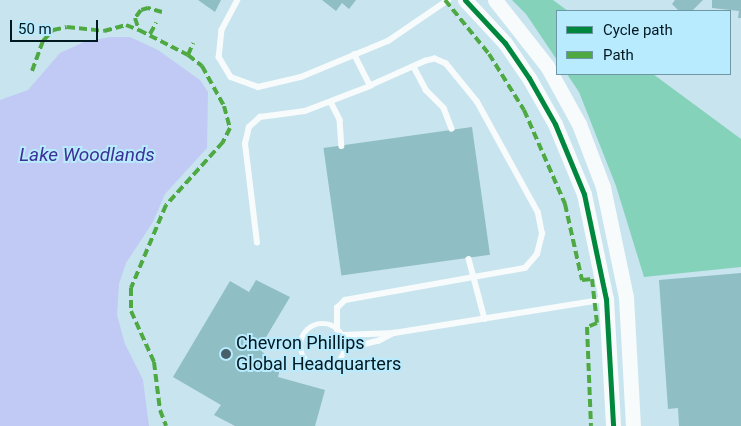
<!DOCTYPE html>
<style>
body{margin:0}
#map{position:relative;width:741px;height:426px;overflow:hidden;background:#c8e4ee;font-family:Roboto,sans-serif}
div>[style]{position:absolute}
.forest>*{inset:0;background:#85d2ba}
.water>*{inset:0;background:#c0caf4}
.building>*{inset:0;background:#8fbec4;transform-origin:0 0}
.service>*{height:5.5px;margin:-2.75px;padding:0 2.75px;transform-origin:2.75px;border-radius:2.75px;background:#f7fbfc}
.service>.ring{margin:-2.75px;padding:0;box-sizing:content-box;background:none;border:5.5px solid #f7fbfc;border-radius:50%}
.tertiary>*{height:15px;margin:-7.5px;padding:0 7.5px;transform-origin:7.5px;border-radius:7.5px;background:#f7fbfc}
.quiet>*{height:4px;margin-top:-2px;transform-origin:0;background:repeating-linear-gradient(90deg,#4fa943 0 8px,transparent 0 12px)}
.cycleway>*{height:5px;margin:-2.5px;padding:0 2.5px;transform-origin:2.5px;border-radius:2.5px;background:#00873e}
.dots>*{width:14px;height:14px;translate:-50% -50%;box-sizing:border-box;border:2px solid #b8ebfe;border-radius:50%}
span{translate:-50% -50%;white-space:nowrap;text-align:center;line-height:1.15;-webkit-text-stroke:4px #b8ebfe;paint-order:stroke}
.poi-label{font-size:18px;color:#001820}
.left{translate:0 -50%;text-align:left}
.water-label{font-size:19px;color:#3d3096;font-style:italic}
.legend{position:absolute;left:556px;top:10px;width:175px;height:65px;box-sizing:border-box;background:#b8ebfe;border:1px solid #6e97a5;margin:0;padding:6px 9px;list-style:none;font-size:15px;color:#001820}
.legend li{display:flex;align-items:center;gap:10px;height:25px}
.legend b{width:25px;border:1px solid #6e97a5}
.scale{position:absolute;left:10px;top:20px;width:88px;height:22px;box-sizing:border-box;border:2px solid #001820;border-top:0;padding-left:6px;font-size:15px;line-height:18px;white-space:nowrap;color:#001820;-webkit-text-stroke:4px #b8ebfe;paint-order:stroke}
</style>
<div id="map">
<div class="forest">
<div style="clip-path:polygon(512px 0,553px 0,568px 11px,557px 11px,557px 60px,526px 14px)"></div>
<div style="clip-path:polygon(567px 74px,653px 74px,741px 139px,741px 267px,644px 277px,616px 186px,579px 92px)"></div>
</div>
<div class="water">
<div style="clip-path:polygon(110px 37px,130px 37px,158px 50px,200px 80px,208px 92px,207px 148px,165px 194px,153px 222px,126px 263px,119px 284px,117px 315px,125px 344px,143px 380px,149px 426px,0 426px,0 100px,28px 90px,60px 53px,84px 42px)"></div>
</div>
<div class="building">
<div style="clip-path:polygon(198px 0,221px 0,215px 12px)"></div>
<div style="clip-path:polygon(322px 0,356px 0,349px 9px,342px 3px,336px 11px)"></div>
<div style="clip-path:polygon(675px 0,703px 0,692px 11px,679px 11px,672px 4px)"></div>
<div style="clip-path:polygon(712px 0,741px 0,741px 18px,738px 18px,739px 11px,712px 8px)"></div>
<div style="left:472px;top:127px;width:129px;height:150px;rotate:82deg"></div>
<div style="clip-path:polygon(741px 273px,741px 426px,679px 426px,678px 408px,668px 409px,659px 280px)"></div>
<div style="clip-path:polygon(256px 280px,290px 297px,259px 349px,280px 368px,278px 377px,325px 390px,315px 426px,235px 426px,214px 415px,221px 405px,173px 377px,230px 281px,249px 292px)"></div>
</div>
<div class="service">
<div style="left:238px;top:0;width:34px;rotate:118deg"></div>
<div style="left:222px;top:30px;width:27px;rotate:96deg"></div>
<div style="left:219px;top:57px;width:23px;rotate:59deg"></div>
<div style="left:231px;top:77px;width:29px;rotate:20deg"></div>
<div style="left:258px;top:87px;width:44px;rotate:-13.1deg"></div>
<div style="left:301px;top:77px;width:94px;rotate:-22.5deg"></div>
<div style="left:388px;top:41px;width:73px;rotate:-34.3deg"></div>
<div style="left:414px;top:67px;width:26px;rotate:62deg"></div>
<div style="left:426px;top:90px;width:25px;rotate:45deg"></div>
<div style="left:444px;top:108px;width:22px;rotate:69deg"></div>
<div style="left:331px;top:102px;width:20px;rotate:63deg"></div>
<div style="left:340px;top:120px;width:26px;rotate:86deg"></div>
<div style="left:257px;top:243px;width:100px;rotate:-96.9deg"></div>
<div style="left:245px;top:144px;width:17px;rotate:-77deg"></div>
<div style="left:249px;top:127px;width:15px;rotate:-42deg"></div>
<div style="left:260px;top:117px;width:45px;rotate:-7.6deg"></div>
<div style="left:305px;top:111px;width:70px;rotate:-21deg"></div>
<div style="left:469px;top:259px;width:62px;rotate:75.1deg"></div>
<div class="ring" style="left:301px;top:324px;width:38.5px;height:38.5px"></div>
<div style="left:337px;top:330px;width:22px;rotate:-90deg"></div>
<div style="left:337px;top:308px;width:11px;rotate:-45deg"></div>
<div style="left:345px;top:300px;width:183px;rotate:-10.1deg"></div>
<div style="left:525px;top:268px;width:18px;rotate:-49deg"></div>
<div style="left:537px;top:254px;width:21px;rotate:-76deg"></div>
<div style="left:542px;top:234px;width:21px;rotate:-101deg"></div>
<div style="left:538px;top:213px;width:127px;rotate:-118.8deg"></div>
<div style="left:477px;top:102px;width:49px;rotate:-129.2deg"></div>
<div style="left:446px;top:64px;width:12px;rotate:-156deg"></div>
<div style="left:435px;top:59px;width:9px;rotate:167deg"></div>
<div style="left:426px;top:61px;width:61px;rotate:155.9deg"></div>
<div style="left:370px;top:86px;width:35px;rotate:-117deg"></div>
<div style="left:342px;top:335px;width:52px;rotate:-2.2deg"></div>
<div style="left:394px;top:333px;width:215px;rotate:-9.1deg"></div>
<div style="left:345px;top:349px;width:34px;rotate:-14deg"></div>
<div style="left:378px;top:341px;width:18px;rotate:-27deg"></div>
</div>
<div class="tertiary">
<div style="left:465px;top:0;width:59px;rotate:47.1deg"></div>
<div style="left:505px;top:43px;width:42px;rotate:55.6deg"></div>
<div style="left:529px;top:78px;width:53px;rotate:60.5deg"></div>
<div style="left:555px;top:124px;width:76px;rotate:67.5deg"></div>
<div style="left:584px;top:194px;width:107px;rotate:78.2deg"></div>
<div style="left:606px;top:299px;width:127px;rotate:86.8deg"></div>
<div style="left:495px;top:0;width:84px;rotate:51.8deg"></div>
<div style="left:547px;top:66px;width:66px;rotate:61.1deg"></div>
<div style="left:579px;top:124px;width:67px;rotate:69.1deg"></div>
<div style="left:603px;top:187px;width:112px;rotate:78.2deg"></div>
<div style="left:626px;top:297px;width:129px;rotate:86.9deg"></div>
</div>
<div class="quiet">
<div style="left:445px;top:0;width:70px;rotate:50.8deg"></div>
<div style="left:489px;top:54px;width:66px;rotate:58deg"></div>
<div style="left:524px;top:110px;width:103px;rotate:66.4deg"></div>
<div style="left:565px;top:204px;width:78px;rotate:77.4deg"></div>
<div style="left:582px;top:280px;width:10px;rotate:-6deg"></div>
<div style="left:592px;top:279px;width:44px;rotate:83.5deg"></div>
<div style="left:597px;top:323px;width:11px;rotate:158deg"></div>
<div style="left:587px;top:327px;width:99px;rotate:87.7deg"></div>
<div style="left:162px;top:12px;width:15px;rotate:-164deg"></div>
<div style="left:148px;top:8px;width:7px;rotate:164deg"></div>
<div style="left:141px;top:10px;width:10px;rotate:127deg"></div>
<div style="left:135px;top:18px;width:13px;rotate:72deg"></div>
<div style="left:139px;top:30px;width:55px;rotate:27deg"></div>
<div style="left:188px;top:55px;width:18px;rotate:38deg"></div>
<div style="left:202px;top:66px;width:46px;rotate:61.2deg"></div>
<div style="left:224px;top:106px;width:23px;rotate:75deg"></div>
<div style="left:230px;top:128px;width:16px;rotate:117deg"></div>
<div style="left:223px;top:142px;width:85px;rotate:132.1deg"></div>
<div style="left:166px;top:205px;width:90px;rotate:112.9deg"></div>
<div style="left:131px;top:288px;width:23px;rotate:90deg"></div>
<div style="left:131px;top:311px;width:56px;rotate:65.7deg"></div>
<div style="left:154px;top:362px;width:48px;rotate:82.9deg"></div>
<div style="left:160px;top:410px;width:17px;rotate:69deg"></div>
<div style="left:150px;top:34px;width:13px;rotate:-61deg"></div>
<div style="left:188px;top:55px;width:13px;rotate:-67deg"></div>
<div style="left:32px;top:71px;width:32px;rotate:-70deg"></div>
<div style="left:43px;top:41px;width:15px;rotate:-48deg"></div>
<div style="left:53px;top:30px;width:14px;rotate:-12deg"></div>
<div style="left:67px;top:27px;width:37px;rotate:6deg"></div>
<div style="left:104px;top:31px;width:23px;rotate:-15deg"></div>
<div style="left:126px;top:25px;width:14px;rotate:21deg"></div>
</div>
<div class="cycleway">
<div style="left:465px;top:0;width:59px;rotate:47.1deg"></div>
<div style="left:505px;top:43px;width:42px;rotate:55.6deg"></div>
<div style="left:529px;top:78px;width:53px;rotate:60.5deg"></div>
<div style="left:555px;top:124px;width:76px;rotate:67.5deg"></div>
<div style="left:584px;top:194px;width:107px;rotate:78.2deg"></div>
<div style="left:606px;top:299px;width:127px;rotate:86.8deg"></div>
</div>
<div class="dots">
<div style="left:226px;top:354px;background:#465f68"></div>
</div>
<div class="poi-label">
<span class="left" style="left:236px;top:354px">Chevron Phillips<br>Global Headquarters</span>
</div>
<div class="water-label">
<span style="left:87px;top:155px">Lake Woodlands</span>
</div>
<ul class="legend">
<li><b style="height:6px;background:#00873e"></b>Cycle path</li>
<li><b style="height:6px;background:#4fa943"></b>Path</li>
</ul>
<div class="scale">50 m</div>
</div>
